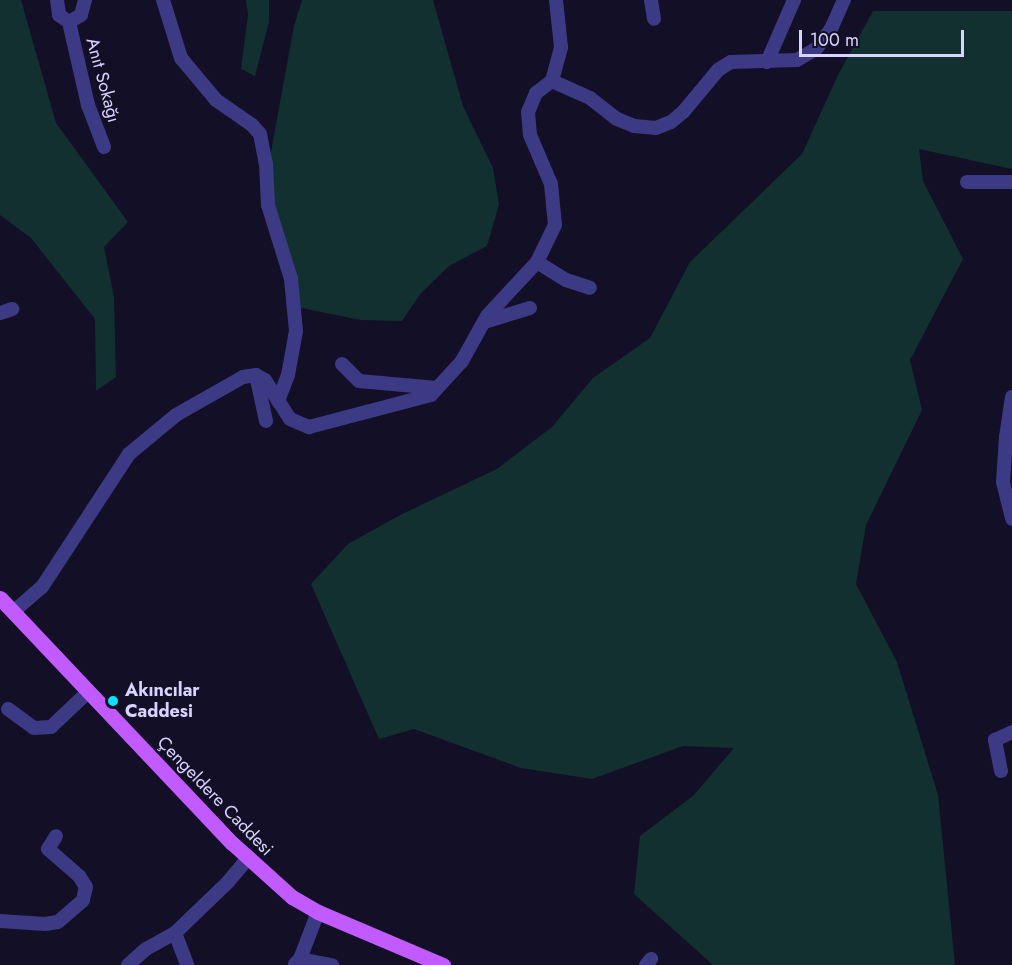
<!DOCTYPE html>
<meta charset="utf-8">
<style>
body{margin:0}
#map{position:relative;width:1012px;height:965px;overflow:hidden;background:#130f26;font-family:Jost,sans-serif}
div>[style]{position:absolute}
.green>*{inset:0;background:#12302f}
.minor>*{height:14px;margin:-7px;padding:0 7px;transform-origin:7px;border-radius:7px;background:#3d3a85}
.major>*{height:15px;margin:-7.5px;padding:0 7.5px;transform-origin:7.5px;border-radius:7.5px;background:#c25bff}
.dots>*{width:16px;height:16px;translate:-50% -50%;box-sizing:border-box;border:3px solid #130f26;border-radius:50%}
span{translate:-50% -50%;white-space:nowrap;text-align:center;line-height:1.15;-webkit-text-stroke:4.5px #130f26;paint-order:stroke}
.street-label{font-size:18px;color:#d9d4ff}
.poi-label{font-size:18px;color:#d9d4ff;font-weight:700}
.left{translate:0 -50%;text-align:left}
.scale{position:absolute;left:799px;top:30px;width:165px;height:27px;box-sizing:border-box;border:3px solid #d9d4ff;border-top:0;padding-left:8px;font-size:18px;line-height:21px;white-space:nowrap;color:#d9d4ff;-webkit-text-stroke:4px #130f26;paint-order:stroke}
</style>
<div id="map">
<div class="green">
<div style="clip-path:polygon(0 0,21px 0,56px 123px,128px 222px,104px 247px,114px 297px,116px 377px,96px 391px,95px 319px,31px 238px,0 215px)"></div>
<div style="clip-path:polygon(246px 0,269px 0,269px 22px,255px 76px,241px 69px,248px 15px)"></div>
<div style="clip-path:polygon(302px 0,433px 0,463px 106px,493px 168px,499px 204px,487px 246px,449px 266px,421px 293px,402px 321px,361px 320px,297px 307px,264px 190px,294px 26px)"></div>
<div style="clip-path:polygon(873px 11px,1012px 11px,1012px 169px,919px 149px,923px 181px,963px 259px,910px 360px,922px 410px,866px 525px,856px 584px,897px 662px,938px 795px,955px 965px,713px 965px,634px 894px,640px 836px,693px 796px,734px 748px,683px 746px,592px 779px,521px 768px,414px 729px,379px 739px,311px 584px,348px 544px,402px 514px,497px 469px,552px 427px,593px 378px,650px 338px,690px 262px,802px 154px,838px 75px)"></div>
</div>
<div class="minor">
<div style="left:57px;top:0;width:15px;rotate:82deg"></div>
<div style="left:59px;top:15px;width:12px;rotate:35deg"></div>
<div style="left:69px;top:22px;width:14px;rotate:-30deg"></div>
<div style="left:81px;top:15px;width:16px;rotate:-75deg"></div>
<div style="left:163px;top:0;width:61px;rotate:72.8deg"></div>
<div style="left:181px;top:58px;width:55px;rotate:50.2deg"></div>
<div style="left:216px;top:100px;width:44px;rotate:34.8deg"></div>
<div style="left:252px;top:125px;width:12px;rotate:48deg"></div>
<div style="left:260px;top:134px;width:31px;rotate:79deg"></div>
<div style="left:266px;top:164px;width:41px;rotate:87.2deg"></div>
<div style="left:268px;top:205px;width:77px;rotate:72.7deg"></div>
<div style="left:291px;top:279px;width:52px;rotate:84.5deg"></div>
<div style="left:296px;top:331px;width:45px;rotate:100.3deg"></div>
<div style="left:288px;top:375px;width:28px;rotate:111deg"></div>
<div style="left:651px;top:0;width:19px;rotate:81deg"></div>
<div style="left:69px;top:22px;width:85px;rotate:77.1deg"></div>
<div style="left:88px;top:105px;width:45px;rotate:69.1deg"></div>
<div style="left:767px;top:62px;width:68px;rotate:-66.5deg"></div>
<div style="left:552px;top:81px;width:35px;rotate:-75deg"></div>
<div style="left:561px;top:47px;width:47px;rotate:-96.1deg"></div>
<div style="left:967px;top:182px;width:45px"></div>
<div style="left:537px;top:262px;width:34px;rotate:32deg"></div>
<div style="left:566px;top:280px;width:25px;rotate:18deg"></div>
<div style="left:0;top:313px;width:13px;rotate:-18deg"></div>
<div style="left:484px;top:322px;width:48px;rotate:-16.9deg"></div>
<div style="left:342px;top:364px;width:24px;rotate:45deg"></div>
<div style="left:359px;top:381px;width:78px;rotate:5.1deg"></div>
<div style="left:256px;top:375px;width:47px;rotate:77.7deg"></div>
<div style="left:1012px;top:397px;width:40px;rotate:98.5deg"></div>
<div style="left:1006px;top:437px;width:45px;rotate:93.8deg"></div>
<div style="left:1003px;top:482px;width:38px;rotate:76deg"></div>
<div style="left:13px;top:612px;width:38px;rotate:-41deg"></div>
<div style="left:42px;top:587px;width:159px;rotate:-56.8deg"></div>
<div style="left:129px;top:454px;width:61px;rotate:-39.7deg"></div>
<div style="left:176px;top:415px;width:77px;rotate:-29.6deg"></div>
<div style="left:243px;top:377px;width:13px;rotate:-9deg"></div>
<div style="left:256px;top:375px;width:10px;rotate:29deg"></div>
<div style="left:265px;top:380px;width:46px;rotate:57.3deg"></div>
<div style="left:290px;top:419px;width:21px;rotate:23deg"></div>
<div style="left:309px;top:427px;width:126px;rotate:-14.7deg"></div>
<div style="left:431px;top:395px;width:46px;rotate:-47.6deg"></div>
<div style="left:462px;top:361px;width:51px;rotate:-60.9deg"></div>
<div style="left:487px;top:316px;width:74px;rotate:-47.2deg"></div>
<div style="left:537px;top:262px;width:41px;rotate:-64.1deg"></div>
<div style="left:555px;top:225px;width:41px;rotate:-95.6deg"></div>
<div style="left:551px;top:184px;width:53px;rotate:-113.2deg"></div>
<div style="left:530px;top:135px;width:23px;rotate:-95deg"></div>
<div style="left:528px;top:112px;width:21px;rotate:-67deg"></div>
<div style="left:536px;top:93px;width:20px;rotate:-37deg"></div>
<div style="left:552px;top:81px;width:42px;rotate:24.1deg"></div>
<div style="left:590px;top:98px;width:34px;rotate:38deg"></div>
<div style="left:617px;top:119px;width:18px;rotate:22deg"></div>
<div style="left:634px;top:126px;width:22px;rotate:5deg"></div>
<div style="left:656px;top:128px;width:16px;rotate:-22deg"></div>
<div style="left:671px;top:122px;width:17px;rotate:-40deg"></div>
<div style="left:684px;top:111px;width:53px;rotate:-50.3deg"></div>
<div style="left:718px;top:70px;width:15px;rotate:-32deg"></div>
<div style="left:731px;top:62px;width:66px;rotate:-1.7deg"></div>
<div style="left:797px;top:60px;width:23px;rotate:-31deg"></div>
<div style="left:817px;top:48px;width:24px;rotate:-54deg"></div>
<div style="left:831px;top:29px;width:32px;rotate:-66deg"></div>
<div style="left:8px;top:709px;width:32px;rotate:36deg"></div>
<div style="left:34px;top:728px;width:17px;rotate:-3deg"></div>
<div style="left:51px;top:727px;width:51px;rotate:-43.4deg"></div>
<div style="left:1001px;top:771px;width:32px;rotate:-101deg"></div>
<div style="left:995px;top:740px;width:19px;rotate:-25deg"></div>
<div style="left:0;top:921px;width:45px;rotate:3.8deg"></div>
<div style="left:45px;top:924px;width:13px;rotate:-9deg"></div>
<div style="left:58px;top:922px;width:33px;rotate:-41deg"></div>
<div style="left:83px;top:900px;width:13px;rotate:-77deg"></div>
<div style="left:86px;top:887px;width:13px;rotate:-122deg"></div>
<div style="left:79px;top:876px;width:41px;rotate:-138.9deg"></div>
<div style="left:48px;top:849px;width:15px;rotate:-58deg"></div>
<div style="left:175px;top:933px;width:34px;rotate:69deg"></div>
<div style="left:300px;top:959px;width:50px;rotate:-69deg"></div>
<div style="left:295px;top:964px;width:7px;rotate:-45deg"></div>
<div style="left:300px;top:959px;width:33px;rotate:11deg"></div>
<div style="left:128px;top:965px;width:24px;rotate:-42deg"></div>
<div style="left:146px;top:949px;width:33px;rotate:-29deg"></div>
<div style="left:175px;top:933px;width:74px;rotate:-43.9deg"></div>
<div style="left:228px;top:882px;width:30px;rotate:-50deg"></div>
<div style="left:646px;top:965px;width:8px;rotate:-50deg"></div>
</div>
<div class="major">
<div style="left:0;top:598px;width:337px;rotate:46.6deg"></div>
<div style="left:232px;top:843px;width:81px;rotate:42deg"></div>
<div style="left:292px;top:897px;width:30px;rotate:30deg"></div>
<div style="left:318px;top:912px;width:136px;rotate:23deg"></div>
</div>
<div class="dots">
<div style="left:113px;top:701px;background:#00e5ff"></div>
</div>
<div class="street-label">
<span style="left:103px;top:80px;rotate:75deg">Anıt Sokağı</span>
<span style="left:215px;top:796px;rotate:46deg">Çengeldere Caddesi</span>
</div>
<div class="poi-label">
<span class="left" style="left:125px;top:701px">Akıncılar<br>Caddesi</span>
</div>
<div class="scale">100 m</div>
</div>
